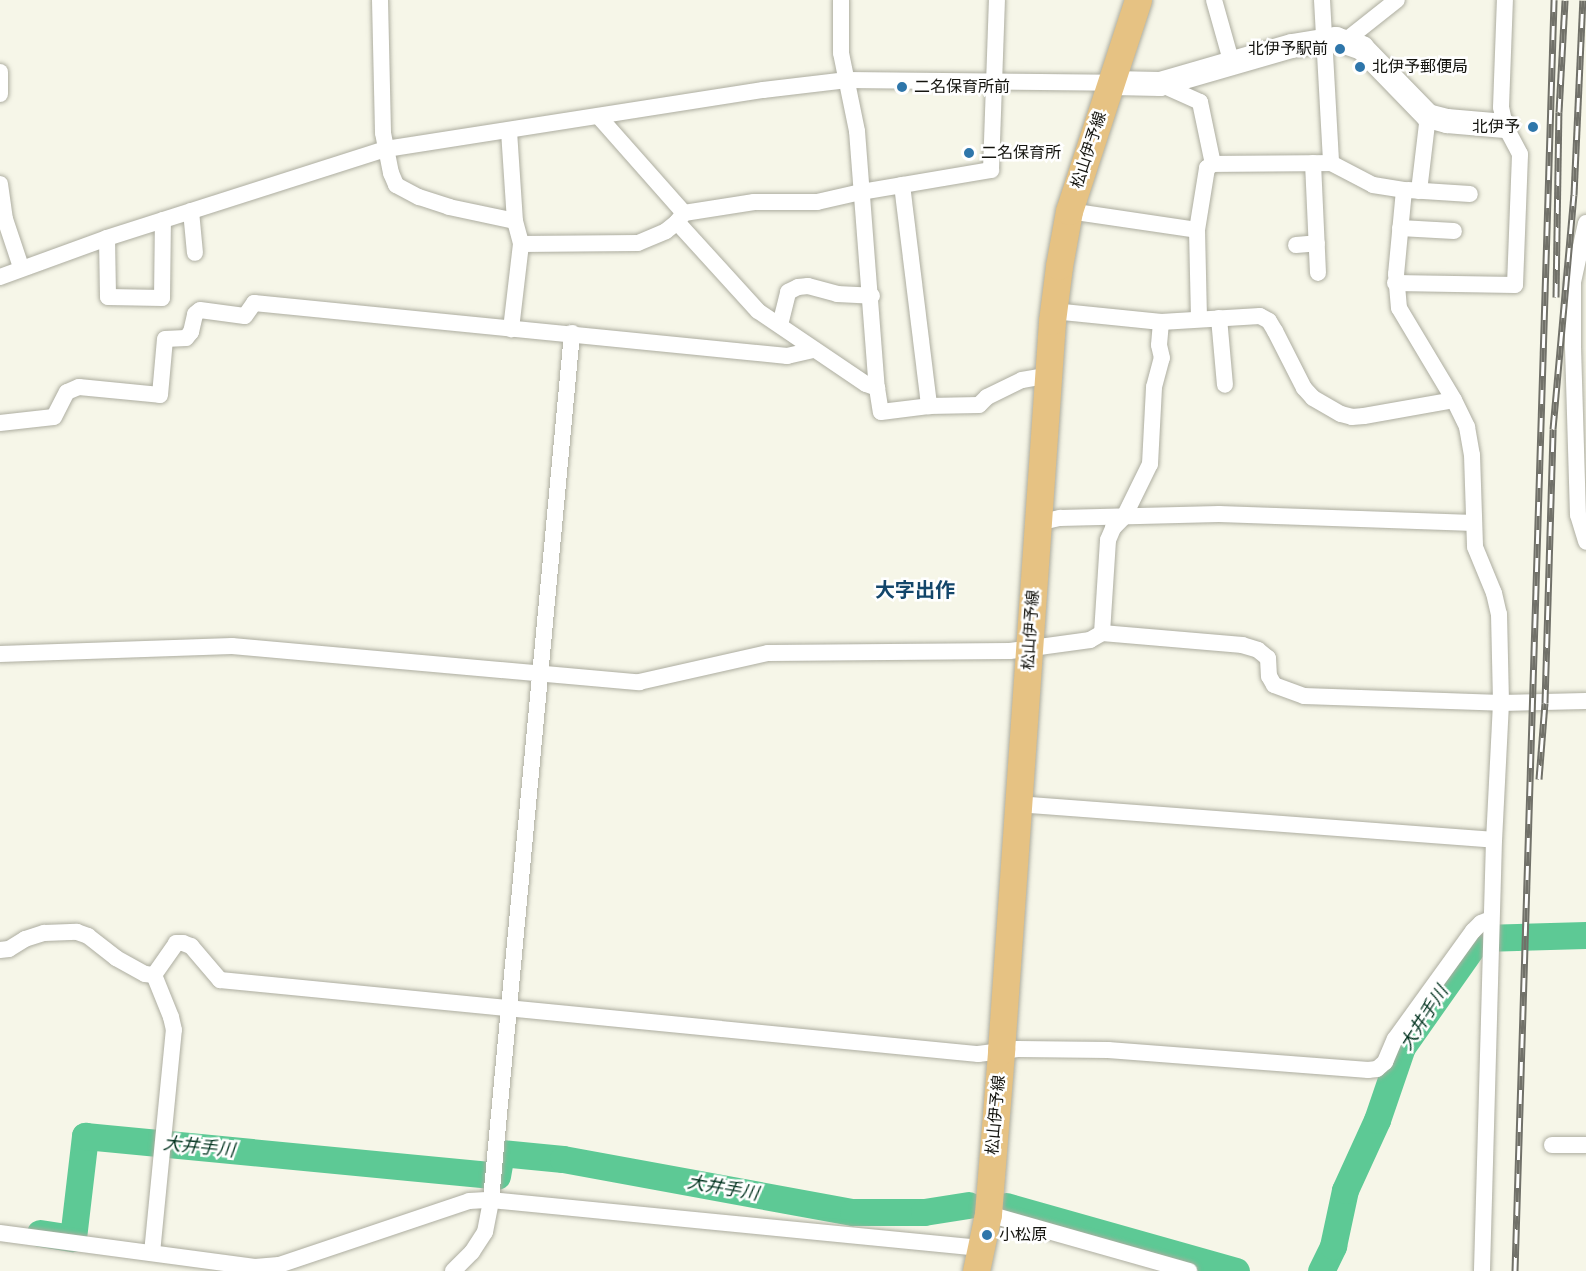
<!DOCTYPE html>
<meta charset="utf-8">
<style>
body{margin:0}
#map{position:relative;width:1586px;height:1271px;overflow:hidden;background:#f6f6e8;font-family:"Public Sans","Noto Sans JP",sans-serif}
div>[style]{position:absolute}
.river>*{height:27px;margin:-13.5px;padding:0 13.5px;transform-origin:13.5px;border-radius:13.5px;background:#5dc995}
.roads{filter:drop-shadow(0 0 2px #adada0) drop-shadow(0 0 2px #adada0)}
.street>*{height:16px;margin:-8px;padding:0 8px;transform-origin:8px;border-radius:8px;background:#fff}
.secondary>*{height:24px;margin:-12px;padding:0 12px;transform-origin:12px;border-radius:12px;background:#fff}
.primary>*{height:27px;margin:-13.5px;padding:0 13.5px;transform-origin:13.5px;border-radius:13.5px;background:#e6c283}
.rail>*{height:7px;margin-top:-3.5px;transform-origin:0;background:repeating-linear-gradient(90deg,#fff 0 14px,#717169 0 28px);box-sizing:border-box;border-block:2px solid #717169}
.dots>*{width:16px;height:16px;translate:-50% -50%;box-sizing:border-box;border:3px solid #fff;border-radius:50%}
span{translate:-50% -50%;white-space:nowrap;text-align:center;line-height:1.15;-webkit-text-stroke:5px #fff;paint-order:stroke}
.poi-label{font-size:16px;color:#14140f}
.right{translate:-100% -50%;text-align:right}
.left{translate:0 -50%;text-align:left}
.street-label{font-size:16px;color:#14140f}
.water-label{font-size:18px;color:#033420;font-style:italic}
.quarter-label{font-size:20px;color:#13466a;font-weight:700}
</style>
<div id="map">
<div class="river">
<div style="left:497px;top:1176px;width:23px;rotate:-80deg"></div>
<div style="left:501px;top:1153px;width:62px;rotate:5.5deg"></div>
<div style="left:563px;top:1159px;width:295px;rotate:10.4deg"></div>
<div style="left:853px;top:1212px;width:71px"></div>
<div style="left:924px;top:1212px;width:45px;rotate:-9deg"></div>
<div style="left:1006px;top:1206px;width:239px;rotate:15.8deg"></div>
<div style="left:40px;top:1233px;width:33px;rotate:9deg"></div>
<div style="left:73px;top:1238px;width:103px;rotate:-83.3deg"></div>
<div style="left:85px;top:1136px;width:406px;rotate:5.5deg"></div>
<div style="left:1321px;top:1271px;width:28px;rotate:-64deg"></div>
<div style="left:1333px;top:1246px;width:57px;rotate:-77.9deg"></div>
<div style="left:1345px;top:1190px;width:77px;rotate:-65.4deg"></div>
<div style="left:1377px;top:1120px;width:77px;rotate:-71.1deg"></div>
<div style="left:1402px;top:1047px;width:123px;rotate:-54.9deg"></div>
<div style="left:1473px;top:946px;width:12px;rotate:-42deg"></div>
<div style="left:1482px;top:938px;width:104px;rotate:-1.7deg"></div>
</div>
<div class="roads">
<div class="street">
<div style="left:380px;top:0;width:133px;rotate:88.7deg"></div>
<div style="left:383px;top:133px;width:41px;rotate:78.7deg"></div>
<div style="left:391px;top:173px;width:13px;rotate:67deg"></div>
<div style="left:396px;top:185px;width:26px;rotate:28deg"></div>
<div style="left:419px;top:197px;width:32px;rotate:18deg"></div>
<div style="left:449px;top:207px;width:67px;rotate:12deg"></div>
<div style="left:515px;top:221px;width:24px;rotate:75deg"></div>
<div style="left:521px;top:244px;width:86px;rotate:96.7deg"></div>
<div style="left:841px;top:0;width:53px;rotate:90deg"></div>
<div style="left:841px;top:53px;width:80px;rotate:78.4deg"></div>
<div style="left:857px;top:131px;width:258px;rotate:85.6deg"></div>
<div style="left:1214px;top:0;width:66px;rotate:74.3deg"></div>
<div style="left:1322px;top:0;width:163px;rotate:86.8deg"></div>
<div style="left:1331px;top:163px;width:47px;rotate:27.6deg"></div>
<div style="left:1373px;top:185px;width:31px;rotate:9deg"></div>
<div style="left:1404px;top:190px;width:84px;rotate:95.4deg"></div>
<div style="left:1396px;top:274px;width:34px;rotate:85deg"></div>
<div style="left:1399px;top:308px;width:107px;rotate:59.1deg"></div>
<div style="left:1454px;top:400px;width:30px;rotate:64deg"></div>
<div style="left:1467px;top:427px;width:28px;rotate:80deg"></div>
<div style="left:1472px;top:455px;width:92px;rotate:88.1deg"></div>
<div style="left:1475px;top:547px;width:50px;rotate:67.6deg"></div>
<div style="left:1494px;top:593px;width:22px;rotate:77deg"></div>
<div style="left:1499px;top:614px;width:89px;rotate:88.7deg"></div>
<div style="left:1501px;top:703px;width:137px;rotate:92.9deg"></div>
<div style="left:1494px;top:840px;width:431px;rotate:91.6deg"></div>
<div style="left:1345px;top:41px;width:66px;rotate:-38.3deg"></div>
<div style="left:0;top:72px;width:22px;rotate:90deg"></div>
<div style="left:1160px;top:84px;width:44px;rotate:24.2deg"></div>
<div style="left:1200px;top:102px;width:63px;rotate:78.2deg"></div>
<div style="left:600px;top:118px;width:127px;rotate:48.5deg"></div>
<div style="left:509px;top:131px;width:90px;rotate:86.2deg"></div>
<div style="left:1313px;top:163px;width:110px;rotate:87.4deg"></div>
<div style="left:0;top:184px;width:35px;rotate:82deg"></div>
<div style="left:5px;top:219px;width:51px;rotate:71.6deg"></div>
<div style="left:902px;top:185px;width:223px;rotate:83deg"></div>
<div style="left:1408px;top:190px;width:62px;rotate:3.7deg"></div>
<div style="left:1419px;top:191px;width:76px;rotate:-83.2deg"></div>
<div style="left:191px;top:211px;width:42px;rotate:84.6deg"></div>
<div style="left:1069px;top:211px;width:129px;rotate:8.4deg"></div>
<div style="left:677px;top:222px;width:120px;rotate:47.7deg"></div>
<div style="left:758px;top:311px;width:130px;rotate:34.1deg"></div>
<div style="left:866px;top:384px;width:12px;rotate:20deg"></div>
<div style="left:877px;top:388px;width:24px;rotate:81deg"></div>
<div style="left:881px;top:412px;width:48px;rotate:-7.1deg"></div>
<div style="left:929px;top:406px;width:50px;rotate:-1.1deg"></div>
<div style="left:979px;top:405px;width:11px;rotate:-45deg"></div>
<div style="left:987px;top:397px;width:39px;rotate:-26deg"></div>
<div style="left:1022px;top:380px;width:27px;rotate:-10deg"></div>
<div style="left:1586px;top:223px;width:60px;rotate:102.4deg"></div>
<div style="left:1573px;top:282px;width:65px;rotate:90deg"></div>
<div style="left:1573px;top:347px;width:168px;rotate:88.3deg"></div>
<div style="left:1578px;top:515px;width:28px;rotate:73deg"></div>
<div style="left:1400px;top:228px;width:54px;rotate:3.2deg"></div>
<div style="left:107px;top:238px;width:59px;rotate:89deg"></div>
<div style="left:108px;top:297px;width:54px;rotate:1.1deg"></div>
<div style="left:162px;top:298px;width:78px;rotate:-89.3deg"></div>
<div style="left:521px;top:244px;width:117px;rotate:-0.5deg"></div>
<div style="left:638px;top:243px;width:30px;rotate:-23deg"></div>
<div style="left:666px;top:231px;width:14px;rotate:-39deg"></div>
<div style="left:677px;top:222px;width:11px;rotate:-52deg"></div>
<div style="left:684px;top:213px;width:71px;rotate:-8.9deg"></div>
<div style="left:754px;top:202px;width:63px"></div>
<div style="left:817px;top:202px;width:45px;rotate:-12.8deg"></div>
<div style="left:861px;top:192px;width:132px;rotate:-9.6deg"></div>
<div style="left:991px;top:170px;width:170px;rotate:-88deg"></div>
<div style="left:1296px;top:245px;width:21px;rotate:-5deg"></div>
<div style="left:0;top:277px;width:114px;rotate:-20deg"></div>
<div style="left:107px;top:238px;width:293px;rotate:-17.7deg"></div>
<div style="left:386px;top:149px;width:382px;rotate:-8.9deg"></div>
<div style="left:763px;top:90px;width:85px;rotate:-6.8deg"></div>
<div style="left:847px;top:80px;width:265px;rotate:0.6deg"></div>
<div style="left:1395px;top:283px;width:120px;rotate:1deg"></div>
<div style="left:1515px;top:285px;width:131px;rotate:-87.8deg"></div>
<div style="left:1520px;top:154px;width:32px;rotate:-118deg"></div>
<div style="left:1505px;top:126px;width:19px;rotate:-102deg"></div>
<div style="left:1501px;top:107px;width:107px;rotate:-87.9deg"></div>
<div style="left:1053px;top:311px;width:109px;rotate:5.8deg"></div>
<div style="left:1161px;top:322px;width:99px;rotate:-3.5deg"></div>
<div style="left:1260px;top:316px;width:10px;rotate:29deg"></div>
<div style="left:1269px;top:321px;width:12px;rotate:59deg"></div>
<div style="left:1275px;top:331px;width:64px;rotate:63deg"></div>
<div style="left:1304px;top:388px;width:13px;rotate:48deg"></div>
<div style="left:1313px;top:398px;width:32px;rotate:30deg"></div>
<div style="left:1341px;top:414px;width:11px;rotate:15deg"></div>
<div style="left:1352px;top:417px;width:12px;rotate:-5deg"></div>
<div style="left:1364px;top:416px;width:91px;rotate:-10.1deg"></div>
<div style="left:1199px;top:318px;width:88px;rotate:-91.3deg"></div>
<div style="left:1197px;top:230px;width:63px;rotate:-80.8deg"></div>
<div style="left:1207px;top:168px;width:7px;rotate:-34deg"></div>
<div style="left:1213px;top:164px;width:118px;rotate:-0.5deg"></div>
<div style="left:1219px;top:318px;width:67px;rotate:84.9deg"></div>
<div style="left:780px;top:325px;width:34px;rotate:-76deg"></div>
<div style="left:788px;top:292px;width:11px;rotate:-27deg"></div>
<div style="left:798px;top:287px;width:10px;rotate:-6deg"></div>
<div style="left:808px;top:286px;width:30px;rotate:15deg"></div>
<div style="left:837px;top:294px;width:35px;rotate:3deg"></div>
<div style="left:0;top:423px;width:54px;rotate:-6.3deg"></div>
<div style="left:54px;top:417px;width:28px;rotate:-63deg"></div>
<div style="left:67px;top:392px;width:13px;rotate:-23deg"></div>
<div style="left:79px;top:387px;width:81px;rotate:5.6deg"></div>
<div style="left:160px;top:395px;width:56px;rotate:-84.9deg"></div>
<div style="left:165px;top:339px;width:21px;rotate:-3deg"></div>
<div style="left:186px;top:338px;width:8px;rotate:-50deg"></div>
<div style="left:191px;top:332px;width:18px;rotate:-77deg"></div>
<div style="left:195px;top:314px;width:6px;rotate:-39deg"></div>
<div style="left:200px;top:310px;width:45px;rotate:7.6deg"></div>
<div style="left:245px;top:316px;width:16px;rotate:-55deg"></div>
<div style="left:254px;top:303px;width:536px;rotate:5.68deg"></div>
<div style="left:787px;top:356px;width:28px;rotate:-13deg"></div>
<div style="left:1038px;top:523px;width:23px;rotate:-13deg"></div>
<div style="left:1060px;top:518px;width:159px;rotate:-1.4deg"></div>
<div style="left:1219px;top:514px;width:255px;rotate:2deg"></div>
<div style="left:1102px;top:633px;width:93px;rotate:-86.3deg"></div>
<div style="left:1108px;top:540px;width:13px;rotate:-67deg"></div>
<div style="left:1113px;top:528px;width:16px;rotate:-45deg"></div>
<div style="left:1124px;top:517px;width:59px;rotate:-63.9deg"></div>
<div style="left:1150px;top:464px;width:77px;rotate:-87deg"></div>
<div style="left:1154px;top:387px;width:30px;rotate:-75deg"></div>
<div style="left:1162px;top:358px;width:13px;rotate:-103deg"></div>
<div style="left:1159px;top:345px;width:23px;rotate:-85deg"></div>
<div style="left:0;top:654px;width:232px;rotate:-2deg"></div>
<div style="left:232px;top:646px;width:409px;rotate:5.1deg"></div>
<div style="left:639px;top:682px;width:132px;rotate:-12.7deg"></div>
<div style="left:768px;top:653px;width:242px;rotate:-0.5deg"></div>
<div style="left:1010px;top:651px;width:81px;rotate:-7.8deg"></div>
<div style="left:1090px;top:640px;width:14px;rotate:-30deg"></div>
<div style="left:1102px;top:633px;width:141px;rotate:4.9deg"></div>
<div style="left:1242px;top:645px;width:17px;rotate:17deg"></div>
<div style="left:1258px;top:650px;width:13px;rotate:39deg"></div>
<div style="left:1268px;top:658px;width:18px;rotate:87deg"></div>
<div style="left:1269px;top:676px;width:10px;rotate:61deg"></div>
<div style="left:1274px;top:685px;width:32px;rotate:20deg"></div>
<div style="left:1304px;top:696px;width:197px;rotate:2deg"></div>
<div style="left:1501px;top:703px;width:85px;rotate:-1.3deg"></div>
<div style="left:1018px;top:804px;width:477px;rotate:4.3deg"></div>
<div style="left:0;top:950px;width:9px;rotate:-6deg"></div>
<div style="left:9px;top:949px;width:19px;rotate:-32deg"></div>
<div style="left:25px;top:939px;width:20px;rotate:-18deg"></div>
<div style="left:44px;top:933px;width:33px;rotate:-2deg"></div>
<div style="left:77px;top:932px;width:12px;rotate:20deg"></div>
<div style="left:88px;top:936px;width:36px;rotate:38deg"></div>
<div style="left:116px;top:958px;width:33px;rotate:29deg"></div>
<div style="left:145px;top:974px;width:9px;rotate:6deg"></div>
<div style="left:154px;top:975px;width:39px;rotate:-55deg"></div>
<div style="left:176px;top:943px;width:7px"></div>
<div style="left:183px;top:943px;width:9px;rotate:21deg"></div>
<div style="left:191px;top:946px;width:45px;rotate:49.5deg"></div>
<div style="left:220px;top:980px;width:762px;rotate:5.58deg"></div>
<div style="left:978px;top:1054px;width:40px;rotate:-7.1deg"></div>
<div style="left:1018px;top:1049px;width:90px;rotate:0.6deg"></div>
<div style="left:1108px;top:1050px;width:261px;rotate:4.4deg"></div>
<div style="left:1368px;top:1070px;width:9px;rotate:-6deg"></div>
<div style="left:1377px;top:1069px;width:11px;rotate:-41deg"></div>
<div style="left:1385px;top:1062px;width:25px;rotate:-67deg"></div>
<div style="left:1395px;top:1039px;width:133px;rotate:-54.2deg"></div>
<div style="left:1473px;top:931px;width:11px;rotate:-45deg"></div>
<div style="left:1481px;top:923px;width:11px;rotate:-22deg"></div>
<div style="left:1552px;top:1145px;width:34px"></div>
<div style="left:988px;top:1214px;width:209px;rotate:15.8deg"></div>
<div style="left:0;top:1233px;width:257px;rotate:7.6deg"></div>
<div style="left:255px;top:1267px;width:24px;rotate:-5deg"></div>
<div style="left:279px;top:1265px;width:200px;rotate:-18.6deg"></div>
<div style="left:469px;top:1201px;width:22px;rotate:-3deg"></div>
<div style="left:491px;top:1200px;width:492px;rotate:5.6deg"></div>
<div style="left:152px;top:1253px;width:224px;rotate:-84.4deg"></div>
<div style="left:174px;top:1030px;width:13px;rotate:-103deg"></div>
<div style="left:171px;top:1017px;width:45px;rotate:-112deg"></div>
<div style="left:453px;top:1271px;width:27px;rotate:-45deg"></div>
<div style="left:472px;top:1252px;width:24px;rotate:-57deg"></div>
<div style="left:485px;top:1232px;width:33px;rotate:-79deg"></div>
<div style="left:491px;top:1200px;width:871px;rotate:-84.66deg"></div>
</div>
<div class="secondary">
<div style="left:1112px;top:83px;width:48px;rotate:1.2deg"></div>
<div style="left:1160px;top:84px;width:137px;rotate:-16.1deg"></div>
<div style="left:1292px;top:46px;width:45px;rotate:-9deg"></div>
<div style="left:1336px;top:39px;width:28px;rotate:19deg"></div>
<div style="left:1362px;top:48px;width:95px;rotate:45.9deg"></div>
<div style="left:1428px;top:116px;width:20px;rotate:15deg"></div>
<div style="left:1447px;top:121px;width:58px;rotate:4.9deg"></div>
</div>
<div class="primary">
<div style="left:976px;top:1271px;width:58px;rotate:-78.1deg"></div>
<div style="left:988px;top:1214px;width:164px;rotate:-85.4deg"></div>
<div style="left:1001px;top:1051px;width:732px;rotate:-86deg"></div>
<div style="left:1052px;top:321px;width:55px;rotate:-82.7deg"></div>
<div style="left:1059px;top:266px;width:56px;rotate:-79.7deg"></div>
<div style="left:1069px;top:211px;width:222px;rotate:-71.9deg"></div>
</div>
</div>
<div class="rail">
<div style="left:1556px;top:297px;width:185px;rotate:-89.1deg"></div>
<div style="left:1559px;top:112px;width:112px;rotate:-86.9deg"></div>
<div style="left:1539px;top:779px;width:76px;rotate:-85.5deg"></div>
<div style="left:1545px;top:703px;width:274px;rotate:-88.3deg"></div>
<div style="left:1553px;top:429px;width:235px;rotate:-84.9deg"></div>
<div style="left:1574px;top:195px;width:195px;rotate:-87.4deg"></div>
<div style="left:1515px;top:1271px;width:1272px;rotate:-88.24deg"></div>
</div>
<div class="dots">
<div style="left:1340px;top:49px;background:#2e76aa"></div>
<div style="left:1360px;top:67px;background:#2e76aa"></div>
<div style="left:902px;top:87px;background:#2e76aa"></div>
<div style="left:1533px;top:127px;background:#2e76aa"></div>
<div style="left:969px;top:153px;background:#2e76aa"></div>
<div style="left:987px;top:1235px;background:#2e76aa"></div>
</div>
<div class="poi-label">
<span class="right" style="left:1328px;top:49px">北伊予駅前</span>
<span class="left" style="left:1372px;top:67px">北伊予郵便局</span>
<span class="left" style="left:914px;top:87px">二名保育所前</span>
<span class="right" style="left:1520px;top:127px">北伊予</span>
<span class="left" style="left:981px;top:153px">二名保育所</span>
<span class="left" style="left:999px;top:1235px">小松原</span>
</div>
<div class="street-label">
<span style="left:1089px;top:150px;rotate:-72deg">松山伊予線</span>
<span style="left:1031px;top:630px;rotate:-86deg">松山伊予線</span>
<span style="left:996px;top:1115px;rotate:-85deg">松山伊予線</span>
</div>
<div class="water-label">
<span style="left:1424px;top:1018px;rotate:-57deg">大井手川</span>
<span style="left:199px;top:1147px;rotate:6deg">大井手川</span>
<span style="left:723px;top:1188px;rotate:10deg">大井手川</span>
</div>
<div class="quarter-label">
<span style="left:915px;top:590px">大字出作</span>
</div>
</div>
